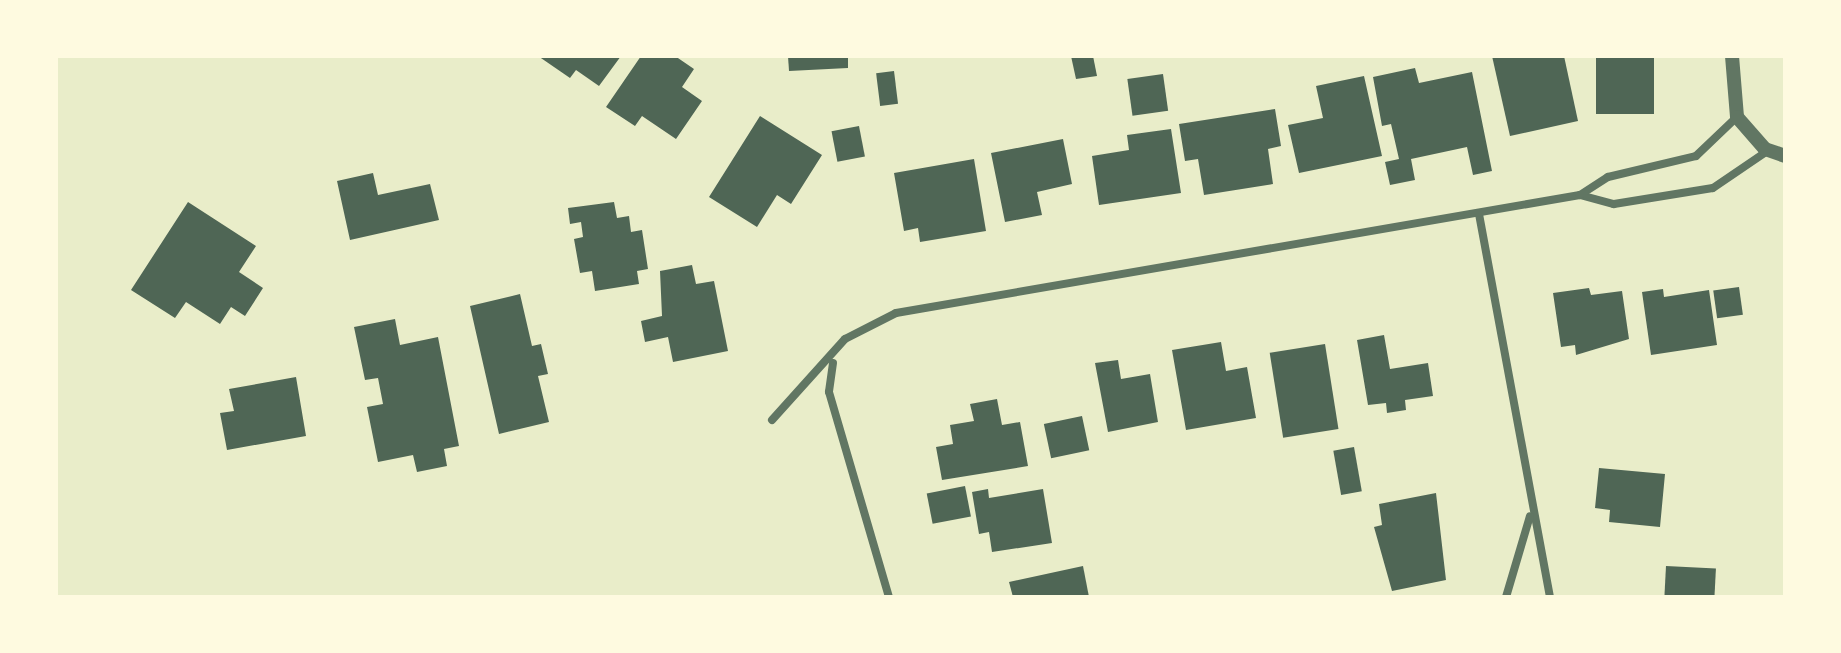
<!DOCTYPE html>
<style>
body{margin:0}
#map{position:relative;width:1841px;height:653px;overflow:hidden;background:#e9edc9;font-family:"IBM Plex Sans",sans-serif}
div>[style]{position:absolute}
.building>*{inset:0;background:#4f6655;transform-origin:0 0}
.minor>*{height:8px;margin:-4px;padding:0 4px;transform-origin:4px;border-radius:4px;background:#617663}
.tertiary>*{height:14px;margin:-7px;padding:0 7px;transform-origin:7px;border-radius:7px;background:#617663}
span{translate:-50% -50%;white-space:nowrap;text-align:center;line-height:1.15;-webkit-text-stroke:6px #fefae0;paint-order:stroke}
.frame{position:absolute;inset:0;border:58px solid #fefae0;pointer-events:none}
</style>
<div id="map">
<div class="building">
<div style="clip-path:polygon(538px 56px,621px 56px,599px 86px,576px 70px,570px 78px)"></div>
<div style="clip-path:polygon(641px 56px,675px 56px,694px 69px,682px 87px,702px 101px,676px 139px,642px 116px,635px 126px,606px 107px)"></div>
<div style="clip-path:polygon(788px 56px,848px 56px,848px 68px,789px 71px)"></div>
<div style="clip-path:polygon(1071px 56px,1093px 56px,1097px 76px,1076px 79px)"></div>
<div style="clip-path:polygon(1492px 56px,1564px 56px,1578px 121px,1510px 136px)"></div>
<div style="left:1596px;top:56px;width:58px;height:58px"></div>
<div style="clip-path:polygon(1415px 68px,1419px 83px,1472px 72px,1492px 171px,1473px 175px,1467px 147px,1411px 159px,1415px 180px,1390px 185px,1385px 162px,1399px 159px,1391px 124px,1382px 126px,1373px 77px)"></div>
<div style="left:894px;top:71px;width:33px;height:18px;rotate:83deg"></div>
<div style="left:1163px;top:74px;width:37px;height:36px;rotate:82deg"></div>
<div style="clip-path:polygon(1364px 76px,1382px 156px,1299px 173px,1288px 125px,1323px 118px,1316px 86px)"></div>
<div style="clip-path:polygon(1275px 109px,1281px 146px,1268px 149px,1273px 184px,1204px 195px,1198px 159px,1185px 161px,1179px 124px)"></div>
<div style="clip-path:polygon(760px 116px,822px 155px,791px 204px,777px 195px,757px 227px,709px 197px)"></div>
<div style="left:859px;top:126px;width:31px;height:28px;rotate:79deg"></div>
<div style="clip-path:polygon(1171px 129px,1181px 193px,1099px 205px,1092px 156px,1129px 150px,1127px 135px)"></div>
<div style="clip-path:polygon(1063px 139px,1072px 184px,1037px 192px,1042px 215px,1005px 222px,991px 153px)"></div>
<div style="clip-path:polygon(974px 159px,986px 231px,920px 242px,918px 228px,904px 231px,894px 173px)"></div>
<div style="clip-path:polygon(373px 173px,378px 195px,430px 184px,439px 220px,350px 240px,337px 181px)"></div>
<div style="clip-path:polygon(188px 202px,256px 246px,239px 272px,263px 288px,245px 316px,231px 307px,220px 324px,186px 302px,175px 318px,131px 290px)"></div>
<div style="clip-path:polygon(614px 202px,617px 218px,629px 216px,631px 232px,642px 230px,648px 269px,637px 271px,639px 284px,595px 291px,592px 271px,580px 273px,574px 239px,583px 237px,581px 222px,570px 224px,568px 208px)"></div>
<div style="clip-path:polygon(692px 265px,696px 284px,714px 281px,728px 351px,673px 362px,668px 337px,645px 342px,641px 321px,662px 316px,660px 271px)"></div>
<div style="left:1739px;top:287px;width:28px;height:26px;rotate:82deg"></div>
<div style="clip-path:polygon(1589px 288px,1591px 295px,1622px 291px,1629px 339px,1576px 355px,1575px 345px,1561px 347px,1553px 293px)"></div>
<div style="clip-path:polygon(1663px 289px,1664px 297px,1709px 290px,1717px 345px,1651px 355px,1642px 292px)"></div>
<div style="clip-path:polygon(520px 294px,532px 346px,541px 344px,548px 374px,538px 376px,549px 422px,499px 434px,470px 306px)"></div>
<div style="clip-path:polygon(395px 319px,400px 345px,438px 337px,459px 446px,444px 449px,447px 466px,417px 472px,413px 455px,378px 462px,367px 407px,383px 404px,378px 378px,365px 380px,354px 327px)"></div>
<div style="clip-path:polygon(1384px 335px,1390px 369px,1428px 363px,1433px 396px,1405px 400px,1406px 410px,1387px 413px,1386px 403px,1368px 405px,1357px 340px)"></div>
<div style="clip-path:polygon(1221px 342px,1226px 371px,1247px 367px,1256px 418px,1186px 430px,1172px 350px)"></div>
<div style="left:1325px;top:344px;width:86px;height:56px;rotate:81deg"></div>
<div style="clip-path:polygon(1118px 360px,1121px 379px,1150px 374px,1158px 422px,1108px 432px,1095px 363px)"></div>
<div style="clip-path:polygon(296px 377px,306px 436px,227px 450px,220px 413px,234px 411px,229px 389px)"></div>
<div style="clip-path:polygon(997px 399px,1002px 425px,1020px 422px,1028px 466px,942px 480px,936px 447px,953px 444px,950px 425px,974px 421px,970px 404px)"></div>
<div style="left:1082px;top:416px;width:35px;height:39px;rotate:78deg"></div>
<div style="left:1354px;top:447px;width:45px;height:21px;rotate:80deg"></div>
<div style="clip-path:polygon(1599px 468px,1665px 474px,1660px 527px,1609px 522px,1610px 510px,1595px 508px)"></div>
<div style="left:965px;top:486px;width:31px;height:39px;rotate:79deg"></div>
<div style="clip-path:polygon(988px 489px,989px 498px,1043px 489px,1052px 543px,992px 552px,989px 532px,979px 534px,972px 492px)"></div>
<div style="clip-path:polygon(1436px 493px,1446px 580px,1392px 591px,1374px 527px,1382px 525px,1379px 504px)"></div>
<div style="clip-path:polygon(1083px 566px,1089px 597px,1013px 597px,1009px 582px)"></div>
<div style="left:1666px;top:566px;width:50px;height:31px;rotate:3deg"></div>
</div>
<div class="minor">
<div style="left:1580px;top:195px;width:35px;rotate:15deg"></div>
<div style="left:1614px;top:204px;width:100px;rotate:-9.2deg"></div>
<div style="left:1713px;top:188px;width:68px;rotate:-34.2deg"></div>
<div style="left:1479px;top:214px;width:390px;rotate:79.5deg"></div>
<div style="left:833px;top:363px;width:29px;rotate:98deg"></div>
<div style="left:829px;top:392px;width:214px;rotate:73.7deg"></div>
<div style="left:772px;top:420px;width:109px;rotate:-48deg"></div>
<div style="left:845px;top:339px;width:57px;rotate:-27deg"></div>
<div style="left:896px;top:313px;width:694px;rotate:-9.79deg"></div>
<div style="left:1580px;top:195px;width:33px;rotate:-33deg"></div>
<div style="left:1608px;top:177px;width:90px;rotate:-13.4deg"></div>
<div style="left:1696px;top:156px;width:57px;rotate:-43.6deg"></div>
<div style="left:1506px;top:597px;width:84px;rotate:-73.5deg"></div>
</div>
<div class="tertiary">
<div style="left:1732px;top:56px;width:61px;rotate:85.3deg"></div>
<div style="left:1737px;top:117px;width:43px;rotate:48.8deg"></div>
<div style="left:1765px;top:149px;width:21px;rotate:19deg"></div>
</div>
<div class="frame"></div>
</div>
